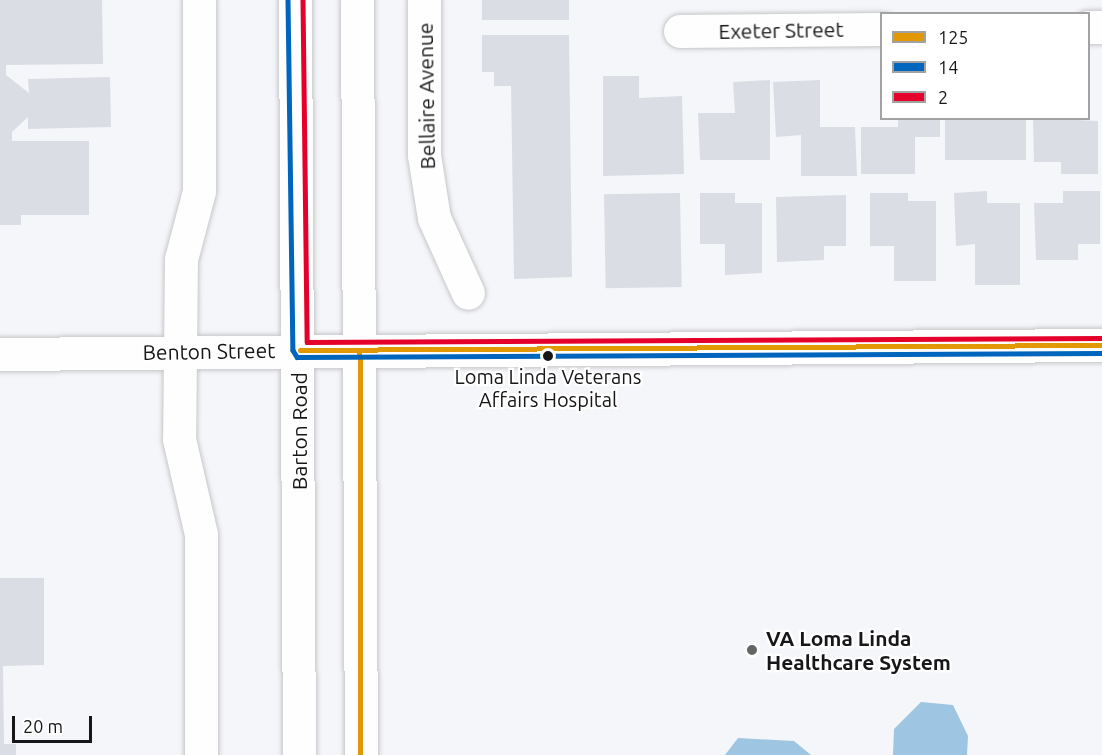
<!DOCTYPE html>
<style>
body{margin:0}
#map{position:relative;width:1102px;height:755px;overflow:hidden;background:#f5f6f9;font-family:Ubuntu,sans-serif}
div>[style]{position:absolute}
.water>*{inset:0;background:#9ec5e1}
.building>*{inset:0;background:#dbdde5;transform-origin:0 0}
.roads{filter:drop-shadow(0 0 2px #c6c7c9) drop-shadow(0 0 2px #c6c7c9)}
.minor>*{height:33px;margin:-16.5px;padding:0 16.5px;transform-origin:16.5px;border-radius:16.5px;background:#fefefe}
.major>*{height:33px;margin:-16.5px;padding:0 16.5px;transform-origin:16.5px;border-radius:16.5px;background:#fefefe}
.bus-1>*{height:4.5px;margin:-2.25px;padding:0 2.25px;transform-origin:2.25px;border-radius:2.25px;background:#e19802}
.bus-2>*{height:4.5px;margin:-2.25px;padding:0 2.25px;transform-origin:2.25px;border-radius:2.25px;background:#0065bd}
.bus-3>*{height:4.5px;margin:-2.25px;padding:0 2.25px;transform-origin:2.25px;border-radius:2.25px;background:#e4002b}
.dots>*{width:16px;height:16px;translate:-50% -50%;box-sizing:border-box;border:3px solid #fff;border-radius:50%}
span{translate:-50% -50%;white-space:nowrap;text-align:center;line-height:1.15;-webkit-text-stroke:4.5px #fff;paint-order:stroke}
.bus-label{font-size:20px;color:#171719}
.street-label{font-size:21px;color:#171719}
.poi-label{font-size:21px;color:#171719;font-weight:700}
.left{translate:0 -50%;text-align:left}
.legend{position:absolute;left:880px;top:12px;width:210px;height:108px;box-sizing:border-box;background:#fff;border:2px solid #a2a2a3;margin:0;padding:8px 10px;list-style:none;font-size:18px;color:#171719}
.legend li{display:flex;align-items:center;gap:12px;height:30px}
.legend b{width:30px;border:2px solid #a2a2a3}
.scale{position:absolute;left:12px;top:716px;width:80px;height:27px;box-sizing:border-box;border:3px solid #171719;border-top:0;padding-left:8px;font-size:18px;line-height:21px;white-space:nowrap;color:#171719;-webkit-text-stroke:4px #fff;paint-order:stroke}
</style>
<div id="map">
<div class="water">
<div style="clip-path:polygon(921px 702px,953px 705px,968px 736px,967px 755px,893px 755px,894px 729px)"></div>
<div style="clip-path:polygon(738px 738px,794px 741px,811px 755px,725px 755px)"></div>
</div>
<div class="building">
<div style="clip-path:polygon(0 0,102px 0,103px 64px,6px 65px,6px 75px,29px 93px,28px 79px,110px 77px,111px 127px,28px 129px,28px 117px,12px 132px,12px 141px,89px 141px,89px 215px,21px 215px,21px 225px,0 225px)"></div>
<div style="left:482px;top:0;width:87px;height:20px"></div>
<div style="clip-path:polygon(482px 35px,569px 35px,572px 277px,514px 279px,511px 86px,494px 86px,494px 72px,482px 72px)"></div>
<div style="clip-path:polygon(603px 76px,639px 76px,639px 98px,682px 96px,684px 174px,603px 176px)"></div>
<div style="clip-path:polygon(770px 80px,770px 160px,700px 160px,698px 113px,735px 113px,733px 82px)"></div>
<div style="clip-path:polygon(820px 80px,820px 127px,855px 127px,857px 176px,801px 176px,801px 135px,776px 137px,773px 82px)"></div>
<div style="clip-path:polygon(898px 118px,940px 118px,940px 137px,915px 137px,915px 174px,861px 174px,861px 127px,898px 127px)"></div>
<div style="left:945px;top:118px;width:81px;height:42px"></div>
<div style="clip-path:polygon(1033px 118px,1098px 121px,1098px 174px,1061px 174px,1061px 162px,1034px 162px)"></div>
<div style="clip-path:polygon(987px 191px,987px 203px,1020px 203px,1020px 285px,975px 285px,975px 244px,956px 246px,954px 193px)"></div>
<div style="clip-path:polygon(1063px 191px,1100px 191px,1100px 244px,1078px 244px,1078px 260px,1036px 260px,1034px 203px,1063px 203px)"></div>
<div style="left:680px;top:193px;width:94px;height:76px;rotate:89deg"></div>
<div style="clip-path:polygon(700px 193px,735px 193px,735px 203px,762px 203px,762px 273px,725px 275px,725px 244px,700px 244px)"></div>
<div style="clip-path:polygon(870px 193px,908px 193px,908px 201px,936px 201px,936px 281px,894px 281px,894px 246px,870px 246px)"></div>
<div style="clip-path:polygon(846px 195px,846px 246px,824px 246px,824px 260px,777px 262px,776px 197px)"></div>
<div style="clip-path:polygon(0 578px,44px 578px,44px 665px,3px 666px,4px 744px,16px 744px,16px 755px,0 755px)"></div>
</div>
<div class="roads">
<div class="minor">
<div style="left:199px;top:0;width:191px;rotate:90deg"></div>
<div style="left:199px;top:191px;width:70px;rotate:104.8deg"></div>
<div style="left:181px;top:259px;width:180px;rotate:90.6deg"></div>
<div style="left:179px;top:439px;width:98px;rotate:77deg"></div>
<div style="left:201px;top:534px;width:221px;rotate:90deg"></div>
<div style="left:424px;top:0;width:155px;rotate:90deg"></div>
<div style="left:424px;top:155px;width:64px;rotate:81deg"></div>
<div style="left:434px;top:218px;width:82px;rotate:65.6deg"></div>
<div style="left:1088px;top:27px;width:14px"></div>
<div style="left:680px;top:31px;width:202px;rotate:-0.6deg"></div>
<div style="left:0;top:354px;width:1102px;rotate:-0.47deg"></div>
</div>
<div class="major">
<div style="left:295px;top:0;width:755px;rotate:89.7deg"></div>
<div style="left:357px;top:0;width:755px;rotate:89.7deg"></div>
</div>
</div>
<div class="bus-1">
<div style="left:300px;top:350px;width:802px;rotate:-0.36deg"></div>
<div style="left:360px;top:350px;width:405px;rotate:89.9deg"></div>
</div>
<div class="bus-2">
<div style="left:288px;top:0;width:350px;rotate:89.2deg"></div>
<div style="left:293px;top:350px;width:8px;rotate:60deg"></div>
<div style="left:297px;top:357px;width:805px;rotate:-0.28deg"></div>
</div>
<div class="bus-3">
<div style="left:303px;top:0;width:342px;rotate:89.3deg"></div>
<div style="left:307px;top:342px;width:795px;rotate:-0.29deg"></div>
</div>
<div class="dots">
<div style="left:548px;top:356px;background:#171719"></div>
<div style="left:752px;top:650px;background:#656567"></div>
</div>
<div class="bus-label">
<span style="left:548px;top:388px">Loma Linda Veterans<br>Affairs Hospital</span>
</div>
<div class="street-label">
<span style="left:781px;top:30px;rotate:-1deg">Exeter Street</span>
<span style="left:426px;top:96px;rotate:-91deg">Bellaire Avenue</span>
<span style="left:209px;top:351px;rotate:-1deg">Benton Street</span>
<span style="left:299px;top:431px;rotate:-90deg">Barton Road</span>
</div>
<div class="poi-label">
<span class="left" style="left:766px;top:650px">VA Loma Linda<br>Healthcare System</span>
</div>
<ul class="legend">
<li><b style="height:8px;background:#e19802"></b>125</li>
<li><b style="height:8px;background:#0065bd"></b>14</li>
<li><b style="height:8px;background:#e4002b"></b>2</li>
</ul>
<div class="scale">20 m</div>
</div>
